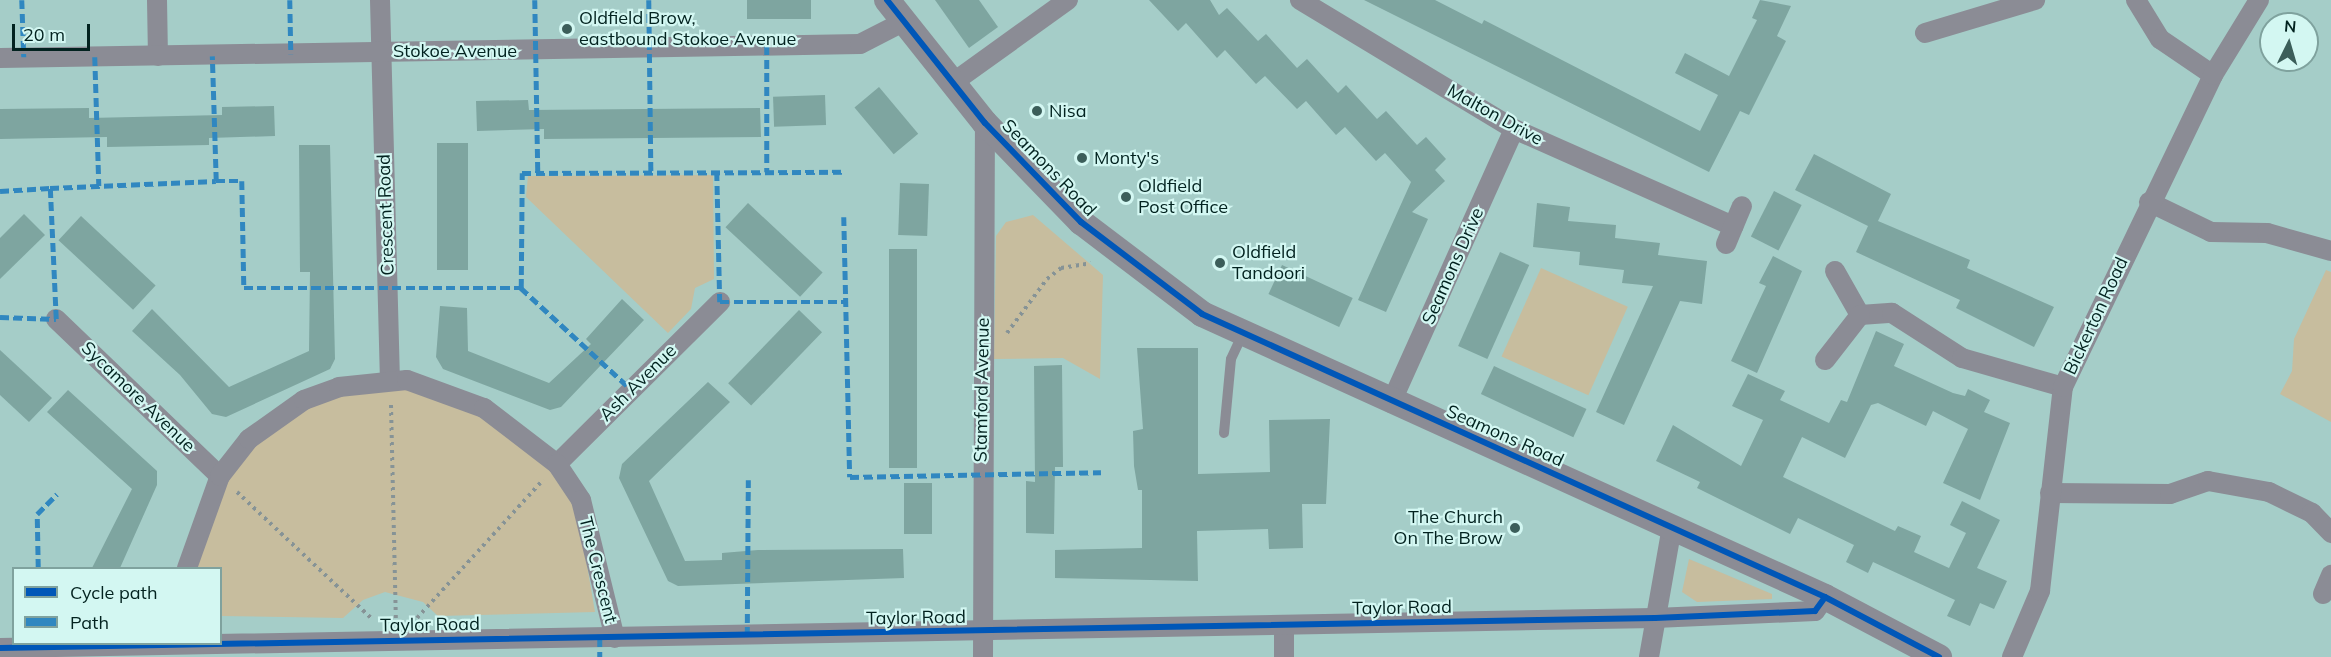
<!DOCTYPE html>
<style>
body{margin:0}
#map{position:relative;width:2331px;height:657px;overflow:hidden;background:#a5cdc8;font-family:Mulish,sans-serif}
div>[style]{position:absolute}
.green>*{inset:0;background:#c7bd9e;transform-origin:0 0}
.building>*{inset:0;background:#7ea5a0;transform-origin:0 0}
.path>*{height:4px;margin-top:-2px;transform-origin:0;background:repeating-linear-gradient(90deg,#869396 0 3px,transparent 0 7.5px)}
.service>*{height:10px;margin:-5px;padding:0 5px;transform-origin:5px;border-radius:5px;background:#8b8c95}
.minor>*{height:20px;margin:-10px;padding:0 10px;transform-origin:10px;border-radius:10px;background:#8b8c95}
.tertiary>*{height:26px;margin:-13px;padding:0 13px;transform-origin:13px;border-radius:13px;background:#8b8c95}
.quiet>*{height:4.5px;margin-top:-2.25px;transform-origin:0;background:repeating-linear-gradient(90deg,#3087c0 0 9px,transparent 0 13.5px)}
.cycleway>*{height:6px;margin:-3px;padding:0 3px;transform-origin:3px;border-radius:3px;background:#0057b8}
.dots>*{width:16px;height:16px;translate:-50% -50%;box-sizing:border-box;border:3px solid #d3f7f2;border-radius:50%}
span{translate:-50% -50%;white-space:nowrap;text-align:center;line-height:1.15;-webkit-text-stroke:4.5px #d3f7f2;paint-order:stroke}
.poi-label{font-size:18px;color:#02221f}
.left{translate:0 -50%;text-align:left}
.right{translate:-100% -50%;text-align:right}
.street-label{font-size:18px;color:#02221f}
.legend{position:absolute;left:12px;top:567px;width:210px;height:78px;box-sizing:border-box;background:#d3f7f2;border:2px solid #7fa29e;margin:0;padding:8px 10px;list-style:none;font-size:18px;color:#02221f}
.legend li{display:flex;align-items:center;gap:12px;height:30px}
.legend b{width:30px;border:2px solid #7fa29e}
.north{position:absolute;left:2259px;top:12px;width:60px;height:60px;box-sizing:border-box;background:#d3f7f2;border:2px solid #7fa29e;border-radius:50%;rotate:5deg;font-size:16px;font-weight:700;line-height:24px;text-align:center;color:#02221f}
.north::after{content:'';display:block;margin:auto;width:21px;height:27px;background:#3b5e5a;clip-path:polygon(50% 0,100% 100%,50% 72%,0 100%)}
.scale{position:absolute;left:12px;top:24px;width:78px;height:27px;box-sizing:border-box;border:3px solid #02221f;border-top:0;padding-left:8px;font-size:18px;line-height:21px;white-space:nowrap;color:#02221f;-webkit-text-stroke:4px #d3f7f2;paint-order:stroke}
</style>
<div id="map">
<div class="green">
<div style="clip-path:polygon(713px 175px,714px 279px,695px 288px,691px 309px,668px 333px,526px 197px,528px 176px)"></div>
<div style="clip-path:polygon(1033px 215px,1103px 275px,1100px 379px,1063px 358px,994px 359px,996px 236px,1006px 222px)"></div>
<div style="left:1541px;top:268px;width:95px;height:97px;rotate:24deg"></div>
<div style="clip-path:polygon(2326px 270px,2331px 272px,2331px 422px,2280px 394px,2292px 371px,2294px 339px)"></div>
<div style="clip-path:polygon(406px 383px,517px 433px,576px 501px,595px 612px,438px 616px,423px 602px,385px 592px,363px 600px,343px 618px,221px 616px,220px 568px,192px 568px,224px 475px,278px 420px,340px 391px)"></div>
<div style="clip-path:polygon(1689px 559px,1772px 594px,1772px 599px,1697px 602px,1682px 592px)"></div>
</div>
<div class="building">
<div style="left:747px;top:0;width:64px;height:19px"></div>
<div style="clip-path:polygon(935px 0,979px 0,998px 27px,969px 48px)"></div>
<div style="clip-path:polygon(1149px 0,1210px 0,1219px 15px,1227px 8px,1258px 41px,1266px 34px,1297px 68px,1307px 59px,1338px 93px,1346px 85px,1377px 119px,1386px 111px,1417px 145px,1426px 137px,1446px 159px,1435px 170px,1445px 181px,1412px 212px,1428px 219px,1386px 312px,1358px 300px,1411px 182px,1385px 153px,1376px 161px,1345px 127px,1336px 135px,1306px 101px,1297px 109px,1265px 76px,1256px 84px,1225px 50px,1217px 58px,1186px 23px,1178px 31px)"></div>
<div style="clip-path:polygon(1364px 0,1435px 0,1482px 24px,1484px 20px,1700px 131px,1718px 95px,1675px 73px,1685px 53px,1729px 76px,1757px 20px,1752px 18px,1760px 0,1791px 6px,1777px 36px,1786px 41px,1749px 115px,1740px 111px,1709px 172px)"></div>
<div style="left:879px;top:87px;width:61px;height:32px;rotate:50deg"></div>
<div style="left:825px;top:95px;width:30px;height:52px;rotate:88deg"></div>
<div style="clip-path:polygon(528px 100px,529px 110px,760px 108px,761px 137px,544px 139px,544px 129px,477px 131px,476px 101px)"></div>
<div style="clip-path:polygon(274px 106px,275px 136px,209px 138px,209px 145px,107px 147px,107px 137px,0 139px,0 109px,89px 108px,89px 118px,222px 115px,222px 107px)"></div>
<div style="left:437px;top:143px;width:31px;height:127px"></div>
<div style="clip-path:polygon(299px 145px,330px 145px,335px 359px,330px 369px,226px 417px,212px 414px,180px 375px,132px 331px,152px 309px,229px 387px,309px 351px,310px 272px,300px 272px)"></div>
<div style="clip-path:polygon(1814px 154px,1891px 194px,1878px 221px,1970px 260px,1967px 268px,2054px 307px,2034px 347px,1956px 308px,1960px 300px,1856px 252px,1868px 226px,1795px 190px)"></div>
<div style="left:900px;top:183px;width:29px;height:52px;rotate:2deg"></div>
<div style="left:1774px;top:191px;width:31px;height:51px;rotate:27deg"></div>
<div style="left:748px;top:203px;width:102px;height:33px;rotate:43deg"></div>
<div style="clip-path:polygon(1537px 203px,1570px 207px,1568px 221px,1616px 225px,1615px 238px,1660px 243px,1658px 255px,1707px 261px,1702px 304px,1680px 301px,1624px 425px,1596px 412px,1653px 286px,1622px 283px,1624px 270px,1579px 265px,1580px 252px,1533px 247px)"></div>
<div style="clip-path:polygon(24px 214px,45px 235px,0 279px,0 238px)"></div>
<div style="left:81px;top:216px;width:102px;height:33px;rotate:43deg"></div>
<div style="left:889px;top:249px;width:28px;height:219px"></div>
<div style="left:1500px;top:252px;width:32px;height:103px;rotate:24deg"></div>
<div style="clip-path:polygon(1773px 256px,1802px 271px,1757px 373px,1731px 361px,1766px 286px,1759px 283px)"></div>
<div style="left:1282px;top:265px;width:78px;height:32px;rotate:25deg"></div>
<div style="clip-path:polygon(622px 299px,644px 320px,561px 407px,550px 410px,443px 369px,436px 357px,440px 306px,467px 308px,468px 351px,549px 383px,591px 344px,586px 339px)"></div>
<div style="left:799px;top:310px;width:32px;height:102px;rotate:44deg"></div>
<div style="clip-path:polygon(1876px 331px,1904px 344px,1894px 366px,1953px 393px,1965px 396px,1968px 389px,1990px 400px,1984px 412px,2010px 423px,1980px 500px,1943px 483px,1968px 429px,1933px 411px,1926px 426px,1878px 403px,1871px 405px,1845px 458px,1802px 437px,1783px 477px,1895px 531px,1898px 526px,1921px 536px,1914px 552px,1949px 568px,1966px 533px,1950px 525px,1962px 501px,2000px 520px,1977px 568px,2007px 581px,1994px 609px,1980px 603px,1970px 626px,1947px 616px,1955px 600px,1873px 562px,1868px 573px,1846px 562px,1854px 545px,1798px 518px,1790px 534px,1697px 488px,1700px 482px,1656px 461px,1673px 425px,1741px 466px,1763px 420px,1732px 406px,1748px 374px,1785px 391px,1780px 400px,1829px 423px,1841px 400px,1847px 402px)"></div>
<div style="clip-path:polygon(1137px 348px,1198px 348px,1198px 474px,1270px 472px,1269px 420px,1330px 419px,1326px 504px,1302px 504px,1303px 548px,1269px 549px,1268px 529px,1197px 531px,1198px 581px,1055px 578px,1055px 550px,1142px 548px,1142px 490px,1138px 490px,1134px 466px,1133px 431px,1143px 429px)"></div>
<div style="clip-path:polygon(0 350px,52px 398px,29px 422px,0 395px)"></div>
<div style="clip-path:polygon(1062px 365px,1063px 467px,1055px 467px,1054px 534px,1026px 533px,1026px 481px,1035px 482px,1034px 366px)"></div>
<div style="left:1494px;top:366px;width:102px;height:31px;rotate:25deg"></div>
<div style="clip-path:polygon(708px 382px,730px 402px,649px 481px,685px 561px,722px 560px,722px 553px,758px 550px,903px 549px,904px 578px,678px 586px,668px 581px,619px 478px,622px 464px)"></div>
<div style="clip-path:polygon(68px 390px,157px 471px,157px 485px,120px 568px,92px 568px,132px 489px,47px 412px)"></div>
<div style="left:904px;top:483px;width:28px;height:51px"></div>
</div>
<div class="path">
<div style="left:1007px;top:333px;width:67px;rotate:-53.5deg"></div>
<div style="left:1047px;top:279px;width:18px;rotate:-38deg"></div>
<div style="left:1061px;top:268px;width:30px;rotate:-9deg"></div>
<div style="left:391px;top:405px;width:214px;rotate:88.7deg"></div>
<div style="left:237px;top:492px;width:184px;rotate:43.2deg"></div>
<div style="left:417px;top:618px;width:187px;rotate:-47.6deg"></div>
</div>
<div class="service">
<div style="left:1224px;top:433px;width:74px;rotate:-84.6deg"></div>
<div style="left:1231px;top:359px;width:26px;rotate:-65deg"></div>
</div>
<div class="minor">
<div style="left:157px;top:0;width:56px;rotate:89deg"></div>
<div style="left:380px;top:0;width:378px;rotate:88.5deg"></div>
<div style="left:1300px;top:0;width:250px;rotate:31.1deg"></div>
<div style="left:1514px;top:129px;width:240px;rotate:23.9deg"></div>
<div style="left:2136px;top:0;width:46px;rotate:58.4deg"></div>
<div style="left:2160px;top:39px;width:64px;rotate:34.2deg"></div>
<div style="left:1925px;top:33px;width:115px;rotate:-16.7deg"></div>
<div style="left:0;top:58px;width:860px;rotate:-0.93deg"></div>
<div style="left:860px;top:44px;width:48px;rotate:-27.1deg"></div>
<div style="left:951px;top:84px;width:144px;rotate:-35.7deg"></div>
<div style="left:2149px;top:202px;width:69px;rotate:25.8deg"></div>
<div style="left:2211px;top:232px;width:56px;rotate:1deg"></div>
<div style="left:2267px;top:233px;width:66px;rotate:15.7deg"></div>
<div style="left:1726px;top:244px;width:41px;rotate:-67.2deg"></div>
<div style="left:1835px;top:271px;width:51px;rotate:60.4deg"></div>
<div style="left:1860px;top:315px;width:32px;rotate:-4deg"></div>
<div style="left:1892px;top:313px;width:83px;rotate:32.7deg"></div>
<div style="left:1962px;top:358px;width:105px;rotate:16deg"></div>
<div style="left:56px;top:319px;width:227px;rotate:43.8deg"></div>
<div style="left:1825px;top:360px;width:57px;rotate:-52.1deg"></div>
<div style="left:1391px;top:403px;width:300px;rotate:-65.8deg"></div>
<div style="left:557px;top:464px;width:230px;rotate:-44.8deg"></div>
<div style="left:2050px;top:493px;width:120px;rotate:0.5deg"></div>
<div style="left:2170px;top:494px;width:40px;rotate:-18.9deg"></div>
<div style="left:2208px;top:481px;width:62px;rotate:10.2deg"></div>
<div style="left:2269px;top:492px;width:48px;rotate:26deg"></div>
<div style="left:2312px;top:513px;width:28px;rotate:46deg"></div>
<div style="left:187px;top:568px;width:98px;rotate:-70.3deg"></div>
<div style="left:220px;top:476px;width:47px;rotate:-51.9deg"></div>
<div style="left:249px;top:439px;width:67px;rotate:-35.3deg"></div>
<div style="left:304px;top:400px;width:37px;rotate:-20deg"></div>
<div style="left:339px;top:387px;width:68px;rotate:-5.9deg"></div>
<div style="left:407px;top:380px;width:82px;rotate:20deg"></div>
<div style="left:484px;top:408px;width:92px;rotate:37.5deg"></div>
<div style="left:557px;top:464px;width:43px;rotate:56.3deg"></div>
<div style="left:581px;top:500px;width:142px;rotate:76.2deg"></div>
<div style="left:2323px;top:594px;width:21px;rotate:-67deg"></div>
<div style="left:1284px;top:626px;width:31px;rotate:90deg"></div>
<div style="left:0;top:648px;width:1655px;rotate:-1.04deg"></div>
<div style="left:1655px;top:618px;width:160px;rotate:-2.5deg"></div>
<div style="left:1815px;top:611px;width:17px;rotate:-54deg"></div>
<div style="left:983px;top:657px;width:534px;rotate:-89.79deg"></div>
<div style="left:1649px;top:657px;width:133px;rotate:-80deg"></div>
<div style="left:2012px;top:657px;width:72px;rotate:-67deg"></div>
<div style="left:2040px;top:591px;width:205px;rotate:-83.6deg"></div>
<div style="left:2063px;top:387px;width:346px;rotate:-64.3deg"></div>
<div style="left:2213px;top:75px;width:88px;rotate:-58.5deg"></div>
</div>
<div class="tertiary">
<div style="left:887px;top:0;width:157px;rotate:51.5deg"></div>
<div style="left:985px;top:123px;width:138px;rotate:45.9deg"></div>
<div style="left:1081px;top:222px;width:152px;rotate:37.2deg"></div>
<div style="left:1202px;top:314px;width:684px;rotate:24.43deg"></div>
<div style="left:1825px;top:597px;width:129px;rotate:27.8deg"></div>
</div>
<div class="quiet">
<div style="left:22px;top:0;width:57px;rotate:88deg"></div>
<div style="left:290px;top:0;width:54px;rotate:88.9deg"></div>
<div style="left:535px;top:0;width:173px;rotate:89deg"></div>
<div style="left:649px;top:0;width:173px;rotate:89.3deg"></div>
<div style="left:767px;top:46px;width:126px;rotate:90deg"></div>
<div style="left:95px;top:57px;width:129px;rotate:88.2deg"></div>
<div style="left:717px;top:172px;width:130px;rotate:88.7deg"></div>
<div style="left:720px;top:302px;width:126px"></div>
<div style="left:216px;top:181px;width:26px"></div>
<div style="left:242px;top:181px;width:107px;rotate:88.9deg"></div>
<div style="left:244px;top:288px;width:277px"></div>
<div style="left:521px;top:288px;width:149px;rotate:42.6deg"></div>
<div style="left:0;top:191px;width:50px;rotate:-3.4deg"></div>
<div style="left:844px;top:217px;width:260px;rotate:88.7deg"></div>
<div style="left:850px;top:477px;width:251px;rotate:-1.1deg"></div>
<div style="left:521px;top:288px;width:115px;rotate:-89.5deg"></div>
<div style="left:522px;top:173px;width:323px;rotate:-0.2deg"></div>
<div style="left:0;top:317px;width:56px;rotate:2deg"></div>
<div style="left:56px;top:319px;width:131px;rotate:-92.6deg"></div>
<div style="left:50px;top:188px;width:166px;rotate:-2.4deg"></div>
<div style="left:216px;top:181px;width:125px;rotate:-91.8deg"></div>
<div style="left:38px;top:568px;width:54px;rotate:-91.1deg"></div>
<div style="left:37px;top:514px;width:28px;rotate:-45deg"></div>
<div style="left:747px;top:636px;width:156px;rotate:-89.6deg"></div>
<div style="left:600px;top:638px;width:19px;rotate:90deg"></div>
</div>
<div class="cycleway">
<div style="left:887px;top:0;width:157px;rotate:51.5deg"></div>
<div style="left:985px;top:123px;width:138px;rotate:45.9deg"></div>
<div style="left:1081px;top:222px;width:152px;rotate:37.2deg"></div>
<div style="left:1202px;top:314px;width:684px;rotate:24.43deg"></div>
<div style="left:1825px;top:597px;width:129px;rotate:27.8deg"></div>
<div style="left:0;top:648px;width:1655px;rotate:-1.04deg"></div>
<div style="left:1655px;top:618px;width:160px;rotate:-2.5deg"></div>
<div style="left:1815px;top:611px;width:17px;rotate:-54deg"></div>
</div>
<div class="dots">
<div style="left:567px;top:29px;background:#3b5e5a"></div>
<div style="left:1037px;top:111px;background:#3b5e5a"></div>
<div style="left:1082px;top:158px;background:#3b5e5a"></div>
<div style="left:1126px;top:197px;background:#3b5e5a"></div>
<div style="left:1220px;top:263px;background:#3b5e5a"></div>
<div style="left:1515px;top:528px;background:#3b5e5a"></div>
</div>
<div class="poi-label">
<span class="left" style="left:579px;top:29px">Oldfield Brow,<br>eastbound Stokoe Avenue</span>
<span class="left" style="left:1049px;top:111px">Nisa</span>
<span class="left" style="left:1094px;top:158px">Monty's</span>
<span class="left" style="left:1138px;top:197px">Oldfield<br>Post Office</span>
<span class="left" style="left:1232px;top:263px">Oldfield<br>Tandoori</span>
<span class="right" style="left:1503px;top:528px">The Church<br>On The Brow</span>
</div>
<div class="street-label">
<span style="left:455px;top:51px">Stokoe Avenue</span>
<span style="left:1495px;top:115px;rotate:29deg">Malton Drive</span>
<span style="left:1049px;top:168px;rotate:46deg">Seamons Road</span>
<span style="left:386px;top:215px;rotate:-92deg">Crescent Road</span>
<span style="left:1453px;top:266px;rotate:-66deg">Seamons Drive</span>
<span style="left:2096px;top:316px;rotate:-65deg">Bickerton Road</span>
<span style="left:638px;top:383px;rotate:-45deg">Ash Avenue</span>
<span style="left:982px;top:390px;rotate:-89deg">Stamford Avenue</span>
<span style="left:138px;top:397px;rotate:44deg">Sycamore Avenue</span>
<span style="left:1505px;top:436px;rotate:24deg">Seamons Road</span>
<span style="left:598px;top:570px;rotate:76deg">The Crescent</span>
<span style="left:1402px;top:608px;rotate:-1deg">Taylor Road</span>
<span style="left:916px;top:618px;rotate:-1deg">Taylor Road</span>
<span style="left:430px;top:625px;rotate:-1deg">Taylor Road</span>
</div>
<ul class="legend">
<li><b style="height:8px;background:#0057b8"></b>Cycle path</li>
<li><b style="height:8px;background:#3087c0"></b>Path</li>
</ul>
<div class="north">N</div>
<div class="scale">20 m</div>
</div>
